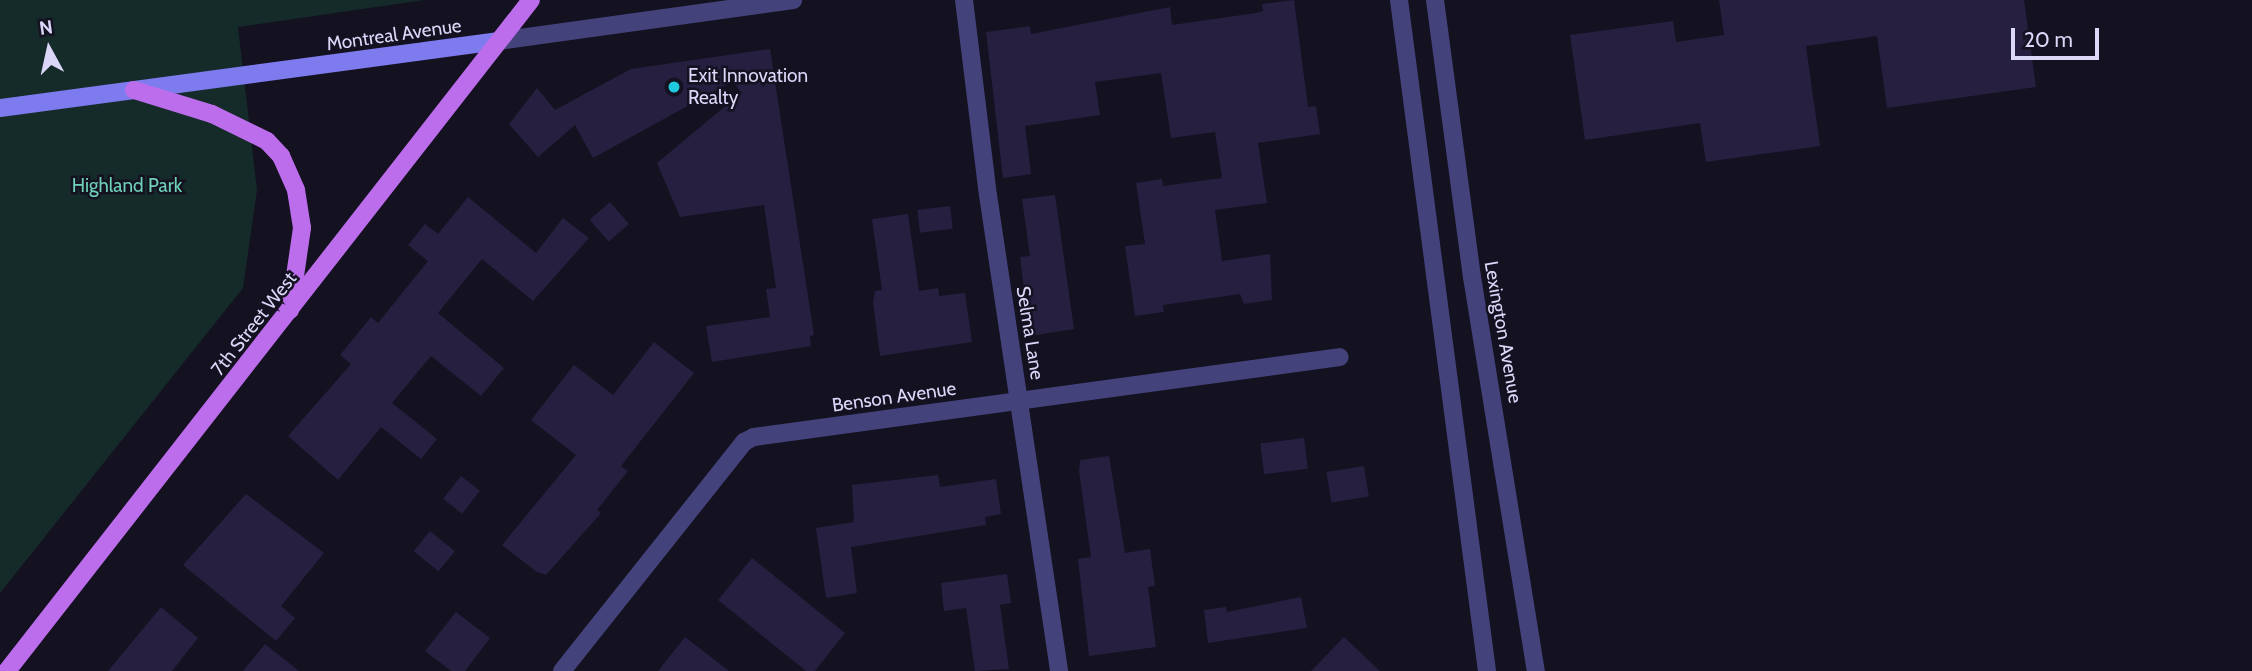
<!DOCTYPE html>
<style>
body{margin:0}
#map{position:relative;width:2252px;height:671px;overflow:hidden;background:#141121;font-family:Cabin,sans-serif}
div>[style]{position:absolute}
.green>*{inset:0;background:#152b2a}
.building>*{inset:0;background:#261f40;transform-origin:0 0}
.minor>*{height:18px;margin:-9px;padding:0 9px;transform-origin:9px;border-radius:9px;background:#44427a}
.tertiary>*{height:18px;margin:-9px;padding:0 9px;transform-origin:9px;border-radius:9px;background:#44427a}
.secondary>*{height:18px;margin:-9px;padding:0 9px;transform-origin:9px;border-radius:9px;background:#7d7bed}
.primary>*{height:18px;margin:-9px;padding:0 9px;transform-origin:9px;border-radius:9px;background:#bc6deb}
.dots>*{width:19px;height:19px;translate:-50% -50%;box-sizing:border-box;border:4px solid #141121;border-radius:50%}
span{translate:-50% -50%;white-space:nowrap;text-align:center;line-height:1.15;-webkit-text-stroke:5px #141121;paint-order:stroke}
.street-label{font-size:19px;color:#dbd7f9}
.poi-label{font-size:19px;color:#dbd7f9}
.left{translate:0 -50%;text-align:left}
.park-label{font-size:19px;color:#6dd0b7}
.north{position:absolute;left:14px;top:14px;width:70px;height:70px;-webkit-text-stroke:5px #141121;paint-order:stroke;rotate:352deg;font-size:19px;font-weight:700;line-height:28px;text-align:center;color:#dbd7f9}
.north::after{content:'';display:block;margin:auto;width:24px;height:32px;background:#dbd7f9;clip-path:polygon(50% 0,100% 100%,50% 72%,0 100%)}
.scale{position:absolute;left:2011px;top:28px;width:88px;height:32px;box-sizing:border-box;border:4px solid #dbd7f9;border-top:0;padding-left:9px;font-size:21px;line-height:24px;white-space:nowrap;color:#dbd7f9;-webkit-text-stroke:5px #141121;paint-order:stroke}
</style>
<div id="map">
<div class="green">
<div style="clip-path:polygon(0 0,424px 0,238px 27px,257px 190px,243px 288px,0 593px)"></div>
</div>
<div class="building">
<div style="clip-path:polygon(1294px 0,1308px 107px,1316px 106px,1320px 134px,1258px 143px,1267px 203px,1215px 210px,1222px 261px,1270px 254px,1272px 300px,1244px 304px,1240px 294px,1163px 305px,1164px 312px,1135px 316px,1125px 246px,1145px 244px,1136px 183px,1162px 179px,1163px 186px,1222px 178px,1215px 132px,1171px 138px,1161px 73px,1095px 82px,1100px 115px,1025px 126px,1031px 174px,1003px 178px,986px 32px,1030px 26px,1031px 34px,1170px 7px,1172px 25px,1256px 13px,1263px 11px,1262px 4px)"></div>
<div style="clip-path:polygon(1719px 0,2024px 0,2036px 87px,1887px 108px,1877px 36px,1806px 46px,1820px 146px,1706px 162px,1700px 123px,1585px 140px,1570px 35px,1673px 21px,1676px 42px,1724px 35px)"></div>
<div style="clip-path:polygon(770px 49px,814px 335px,810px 336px,811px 346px,712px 362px,706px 326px,770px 317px,766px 289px,776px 288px,764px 205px,680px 217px,657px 163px,741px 93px,733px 81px,593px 158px,575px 125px,538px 157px,509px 124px,537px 88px,555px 110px,631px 69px)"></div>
<div style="clip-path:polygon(1055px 195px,1074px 329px,1030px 336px,1020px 257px,1030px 256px,1022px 199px)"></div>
<div style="clip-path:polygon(468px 197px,536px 253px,563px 218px,589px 238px,533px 301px,482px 259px,438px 313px,504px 368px,481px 396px,431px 356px,392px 403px,437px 439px,421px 459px,381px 427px,338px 480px,288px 436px,351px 364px,340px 355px,371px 317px,378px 323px,428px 261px,408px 245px,425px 224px,438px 234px)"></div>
<div style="left:610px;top:202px;width:29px;height:27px;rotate:49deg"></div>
<div style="left:950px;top:206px;width:23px;height:33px;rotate:83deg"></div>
<div style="clip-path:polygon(908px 214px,919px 291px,938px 288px,939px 296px,965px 293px,972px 342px,880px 356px,873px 302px,875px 291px,882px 290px,872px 219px)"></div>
<div style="clip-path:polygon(654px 342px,694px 373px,621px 466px,628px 471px,597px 510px,601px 513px,546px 575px,537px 572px,502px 545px,576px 455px,531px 420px,574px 365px,613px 395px)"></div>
<div style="left:1304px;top:438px;width:31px;height:44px;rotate:83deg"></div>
<div style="clip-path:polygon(1109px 456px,1125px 553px,1150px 549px,1155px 586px,1148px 587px,1156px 647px,1089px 656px,1078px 559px,1091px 557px,1079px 471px,1080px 460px)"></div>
<div style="left:1364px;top:466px;width:31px;height:38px;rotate:81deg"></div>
<div style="clip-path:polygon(938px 475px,940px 487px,996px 479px,1001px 514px,985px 517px,986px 525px,851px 547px,857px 593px,826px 598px,816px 528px,854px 522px,852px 485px)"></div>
<div style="left:461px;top:476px;width:24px;height:29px;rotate:38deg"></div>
<div style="clip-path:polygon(246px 494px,324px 553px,281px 606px,295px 618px,276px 641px,183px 565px)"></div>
<div style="left:430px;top:531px;width:32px;height:26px;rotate:39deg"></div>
<div style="clip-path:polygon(752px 558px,845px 633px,815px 671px,806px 671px,718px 600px)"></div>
<div style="clip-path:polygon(1007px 574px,1011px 603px,1000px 605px,1009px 669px,975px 671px,966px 608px,944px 611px,941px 583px)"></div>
<div style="clip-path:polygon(1301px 597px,1307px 628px,1208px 643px,1204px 610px,1226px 607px,1227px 612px)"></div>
<div style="clip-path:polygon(161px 607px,198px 638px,172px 671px,108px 671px)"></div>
<div style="clip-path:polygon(456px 612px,490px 638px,465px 671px,451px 671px,425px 651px)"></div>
<div style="clip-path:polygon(685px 637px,729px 671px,658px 671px)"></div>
<div style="clip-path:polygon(1344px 637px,1380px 671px,1311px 671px)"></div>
<div style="clip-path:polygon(265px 644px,299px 671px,243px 671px)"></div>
</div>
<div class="minor">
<div style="left:964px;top:0;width:196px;rotate:83deg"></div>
<div style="left:988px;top:195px;width:481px;rotate:81.5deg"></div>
<div style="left:562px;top:671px;width:293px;rotate:-51.5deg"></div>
<div style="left:744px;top:442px;width:11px;rotate:-27deg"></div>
<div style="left:754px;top:437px;width:591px;rotate:-7.77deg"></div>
</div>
<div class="tertiary">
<div style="left:1399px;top:0;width:677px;rotate:82.53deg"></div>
<div style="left:1435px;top:0;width:279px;rotate:82.4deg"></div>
<div style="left:1472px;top:277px;width:399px;rotate:80.8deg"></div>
<div style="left:498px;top:41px;width:298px;rotate:-7.9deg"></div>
</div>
<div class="secondary">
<div style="left:0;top:108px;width:502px;rotate:-7.66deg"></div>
</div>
<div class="primary">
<div style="left:134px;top:90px;width:82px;rotate:17.1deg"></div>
<div style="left:212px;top:114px;width:61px;rotate:26.1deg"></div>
<div style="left:267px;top:141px;width:21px;rotate:47deg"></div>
<div style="left:281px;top:156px;width:37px;rotate:66deg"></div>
<div style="left:296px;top:190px;width:38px;rotate:81deg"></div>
<div style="left:302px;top:228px;width:83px;rotate:98.3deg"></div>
<div style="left:7px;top:671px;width:851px;rotate:-52.01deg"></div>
</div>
<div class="dots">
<div style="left:674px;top:87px;background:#1fcade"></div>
</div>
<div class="street-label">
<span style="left:394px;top:35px;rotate:-8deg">Montreal Avenue</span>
<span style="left:254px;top:324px;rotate:-52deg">7th Street West</span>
<span style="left:1503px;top:332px;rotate:80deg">Lexington Avenue</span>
<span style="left:1030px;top:333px;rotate:81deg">Selma Lane</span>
<span style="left:894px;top:397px;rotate:-8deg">Benson Avenue</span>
</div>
<div class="poi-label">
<span class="left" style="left:688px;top:87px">Exit Innovation<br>Realty</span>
</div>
<div class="park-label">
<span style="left:127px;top:186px">Highland Park</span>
</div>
<div class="north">N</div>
<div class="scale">20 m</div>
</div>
